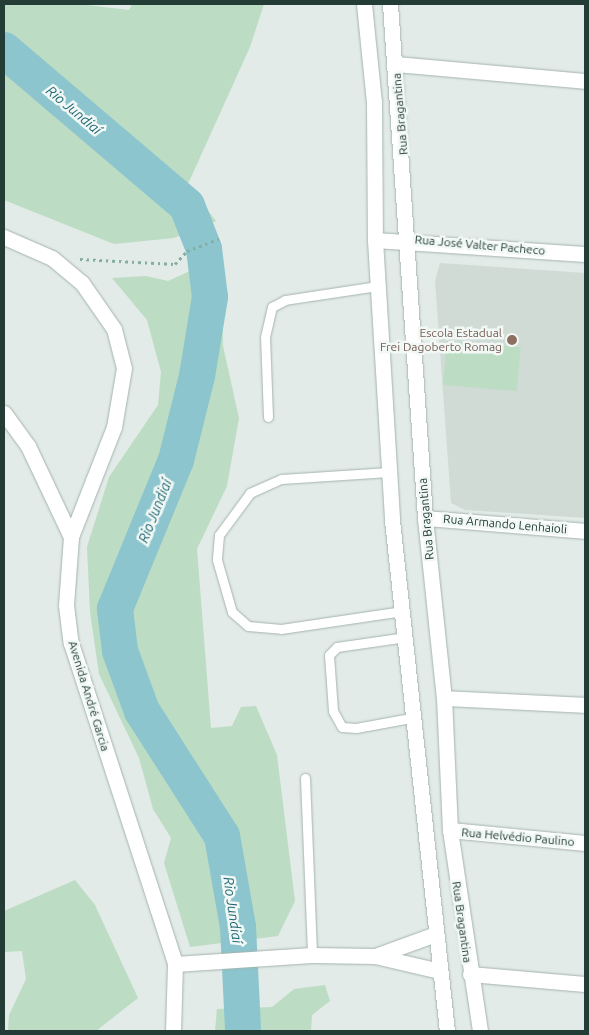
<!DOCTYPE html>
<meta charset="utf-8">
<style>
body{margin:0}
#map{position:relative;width:589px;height:1035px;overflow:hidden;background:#e2ebe7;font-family:Ubuntu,sans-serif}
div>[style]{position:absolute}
.built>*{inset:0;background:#d0dbd6}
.green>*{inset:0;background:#bcdcc4;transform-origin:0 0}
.river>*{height:36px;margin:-18px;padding:0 18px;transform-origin:18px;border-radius:18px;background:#8cc5ce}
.path>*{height:3px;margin-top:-1.5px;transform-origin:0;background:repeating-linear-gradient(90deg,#84aea0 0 2.5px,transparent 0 6.5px)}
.roads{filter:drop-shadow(0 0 1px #a5b3ae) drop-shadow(0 0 1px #a5b3ae)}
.service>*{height:9px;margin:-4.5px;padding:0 4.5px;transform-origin:4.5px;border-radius:4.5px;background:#fff}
.minor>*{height:15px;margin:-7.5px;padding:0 7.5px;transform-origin:7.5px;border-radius:7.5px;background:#fff}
.tertiary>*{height:15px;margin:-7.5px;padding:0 7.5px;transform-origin:7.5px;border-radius:7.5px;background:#fff}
.secondary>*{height:15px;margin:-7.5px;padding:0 7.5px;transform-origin:7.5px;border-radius:7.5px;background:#fff}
.dots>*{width:14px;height:14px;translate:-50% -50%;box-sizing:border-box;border:2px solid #f2f8f5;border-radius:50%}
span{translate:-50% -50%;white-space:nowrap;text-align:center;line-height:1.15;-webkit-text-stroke:5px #f2f8f5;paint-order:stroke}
.street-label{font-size:12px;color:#233c35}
.education-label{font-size:12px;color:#785e54}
.right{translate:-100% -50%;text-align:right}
.water-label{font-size:14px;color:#206875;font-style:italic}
.frame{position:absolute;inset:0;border:5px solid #233c35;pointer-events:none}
</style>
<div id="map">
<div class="built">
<div style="clip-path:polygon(440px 263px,585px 273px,585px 518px,465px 510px,451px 503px,435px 281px)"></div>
</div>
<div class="green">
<div style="clip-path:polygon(4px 4px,78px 4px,129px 10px,132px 4px,264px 4px,250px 47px,188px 184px,216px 221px,174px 238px,114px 244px,4px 200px)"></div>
<div style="clip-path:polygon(221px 257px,223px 346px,239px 418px,227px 486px,197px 549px,211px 728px,232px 726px,241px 707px,256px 706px,277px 755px,295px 901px,278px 936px,190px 947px,164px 863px,171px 838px,153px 809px,139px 758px,99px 674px,90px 612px,87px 547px,109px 477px,158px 405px,161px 372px,147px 320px,112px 278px,146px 276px,168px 281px)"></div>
<div style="left:447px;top:341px;width:74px;height:44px;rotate:5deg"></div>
<div style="clip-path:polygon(75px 880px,95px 905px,138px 998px,96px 1031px,8px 1031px,9px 1015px,26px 979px,22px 951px,4px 952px,4px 911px)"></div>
<div style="clip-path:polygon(325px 985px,330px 1001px,312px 1015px,311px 1031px,215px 1031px,217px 1009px,272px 1007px,294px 989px)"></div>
</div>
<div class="river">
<div style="left:4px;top:50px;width:240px;rotate:40.4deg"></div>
<div style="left:187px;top:206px;width:46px;rotate:68.4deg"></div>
<div style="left:204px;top:249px;width:48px;rotate:82.9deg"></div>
<div style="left:210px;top:297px;width:80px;rotate:99.3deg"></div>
<div style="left:197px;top:376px;width:87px;rotate:104deg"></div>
<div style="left:176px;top:460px;width:161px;rotate:112.3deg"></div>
<div style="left:115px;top:609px;width:42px;rotate:83.2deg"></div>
<div style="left:120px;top:651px;width:64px;rotate:69.9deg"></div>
<div style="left:142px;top:711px;width:148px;rotate:57.4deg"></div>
<div style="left:222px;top:836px;width:92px;rotate:80deg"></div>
<div style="left:238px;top:927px;width:104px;rotate:87.2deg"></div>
</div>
<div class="path">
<div style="left:80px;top:259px;width:95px;rotate:3deg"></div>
<div style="left:175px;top:264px;width:18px;rotate:-47deg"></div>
<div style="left:187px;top:251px;width:34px;rotate:-21deg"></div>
</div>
<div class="roads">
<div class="service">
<div style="left:268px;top:417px;width:80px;rotate:-92.1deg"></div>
<div style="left:265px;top:337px;width:31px;rotate:-77deg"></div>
<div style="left:272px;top:307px;width:15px;rotate:-28deg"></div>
<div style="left:285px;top:300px;width:94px;rotate:-8.6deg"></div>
<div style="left:389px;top:472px;width:108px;rotate:176.3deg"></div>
<div style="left:281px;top:479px;width:34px;rotate:156deg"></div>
<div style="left:250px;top:493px;width:52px;rotate:126.4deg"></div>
<div style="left:219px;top:535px;width:25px;rotate:95deg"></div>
<div style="left:217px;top:560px;width:54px;rotate:73.9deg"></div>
<div style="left:232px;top:612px;width:21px;rotate:41deg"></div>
<div style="left:248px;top:626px;width:33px;rotate:5deg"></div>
<div style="left:281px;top:629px;width:123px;rotate:-8.4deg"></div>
<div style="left:406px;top:637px;width:70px;rotate:171.8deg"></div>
<div style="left:337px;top:647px;width:11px;rotate:135deg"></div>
<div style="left:329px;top:655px;width:56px;rotate:85.9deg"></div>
<div style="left:333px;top:711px;width:18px;rotate:61deg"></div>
<div style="left:342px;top:727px;width:14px;rotate:4deg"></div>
<div style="left:356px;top:728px;width:61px;rotate:-10.4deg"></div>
<div style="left:305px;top:778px;width:177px;rotate:87.7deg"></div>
</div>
<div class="minor">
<div style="left:395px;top:64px;width:191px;rotate:5.1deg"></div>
<div style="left:4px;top:237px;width:52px;rotate:23.6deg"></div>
<div style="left:52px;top:258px;width:39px;rotate:40deg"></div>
<div style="left:82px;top:283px;width:56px;rotate:55.2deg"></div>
<div style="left:114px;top:329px;width:40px;rotate:75.6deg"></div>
<div style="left:124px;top:368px;width:60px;rotate:99.6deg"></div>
<div style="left:114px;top:427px;width:118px;rotate:111.4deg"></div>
<div style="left:375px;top:240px;width:210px;rotate:3.8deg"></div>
<div style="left:4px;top:413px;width:41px;rotate:54deg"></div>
<div style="left:28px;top:446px;width:101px;rotate:64.7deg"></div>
<div style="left:425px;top:518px;width:161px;rotate:4.6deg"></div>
<div style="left:444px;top:698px;width:141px;rotate:2.8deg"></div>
<div style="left:450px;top:830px;width:136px;rotate:5.5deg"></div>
<div style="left:470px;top:974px;width:115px;rotate:5deg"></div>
</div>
<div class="tertiary">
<div style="left:71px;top:537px;width:68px;rotate:94.2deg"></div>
<div style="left:66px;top:605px;width:38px;rotate:83deg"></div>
<div style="left:71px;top:643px;width:337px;rotate:72deg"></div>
<div style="left:175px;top:964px;width:67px;rotate:91.7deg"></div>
<div style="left:375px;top:956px;width:62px;rotate:-19.9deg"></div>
<div style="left:175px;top:964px;width:137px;rotate:-3.8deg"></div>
<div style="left:312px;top:955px;width:63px;rotate:0.9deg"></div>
<div style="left:375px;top:956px;width:67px;rotate:13deg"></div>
</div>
<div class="secondary">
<div style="left:364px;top:4px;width:99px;rotate:84.2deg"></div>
<div style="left:374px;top:102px;width:138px;rotate:89.6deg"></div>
<div style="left:375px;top:240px;width:281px;rotate:86.5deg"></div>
<div style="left:392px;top:520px;width:514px;rotate:83.86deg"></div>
<div style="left:390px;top:4px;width:515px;rotate:86.1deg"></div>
<div style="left:425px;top:518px;width:181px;rotate:84deg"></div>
<div style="left:444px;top:698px;width:132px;rotate:87.4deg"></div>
<div style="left:450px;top:830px;width:203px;rotate:81.5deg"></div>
</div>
</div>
<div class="dots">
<div style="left:512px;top:340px;background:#8d6e63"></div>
</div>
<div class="street-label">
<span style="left:400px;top:114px;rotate:-95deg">Rua Bragantina</span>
<span style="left:480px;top:245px;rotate:5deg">Rua José Valter Pacheco</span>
<span style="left:426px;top:519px;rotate:-95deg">Rua Bragantina</span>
<span style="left:505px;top:524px;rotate:5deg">Rua Armando Lenhaioli</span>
<span style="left:89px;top:696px;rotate:73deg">Avenida André Garcia</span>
<span style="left:518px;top:837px;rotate:5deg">Rua Helvédio Paulino</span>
<span style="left:462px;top:922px;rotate:82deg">Rua Bragantina</span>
</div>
<div class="education-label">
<span class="right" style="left:502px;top:340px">Escola Estadual<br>Frei Dagoberto Romag</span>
</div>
<div class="water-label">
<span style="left:74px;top:110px;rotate:40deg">Rio Jundiaí</span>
<span style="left:155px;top:511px;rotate:-68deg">Rio Jundiaí</span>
<span style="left:233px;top:910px;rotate:82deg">Rio Jundiaí</span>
</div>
<div class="frame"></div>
</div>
